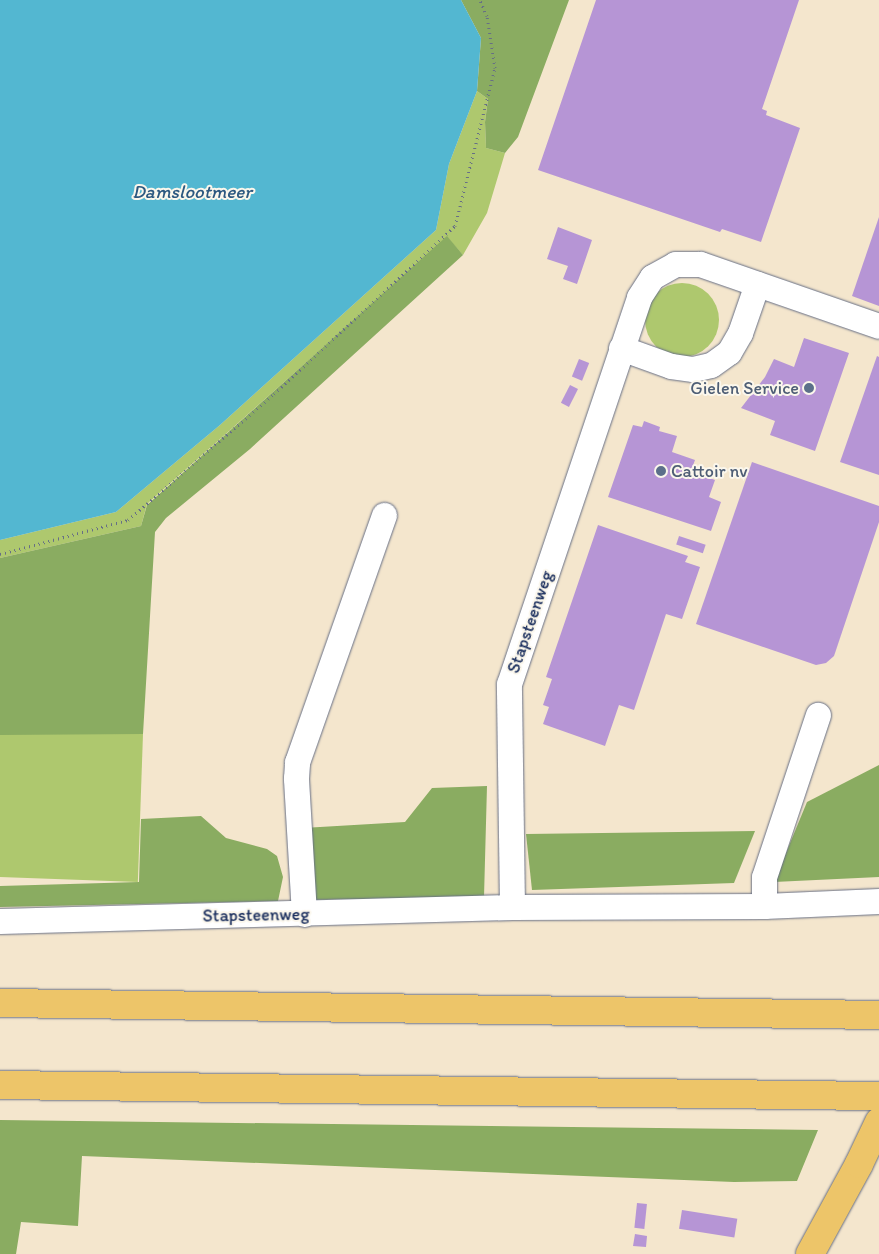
<!DOCTYPE html>
<style>
body{margin:0}
#map{position:relative;width:879px;height:1254px;overflow:hidden;background:#f4e6cd;font-family:Itim,sans-serif}
div>[style]{position:absolute}
.green>*{inset:0;background:#aec86e;transform-origin:0 0}
.round{border-radius:50%}
.forest>*{inset:0;background:#8aac61}
.water>*{inset:0;background:#53b7d1}
.building>*{inset:0;background:#b695d5;transform-origin:0 0}
.path>*{height:3px;margin-top:-1.5px;transform-origin:0;background:repeating-linear-gradient(90deg,#676f85 0 1px,transparent 0 5px)}
.roads{filter:drop-shadow(0 0 1px #676f85) drop-shadow(0 0 1px #676f85)}
.minor>*{height:25px;margin:-12.5px;padding:0 12.5px;transform-origin:12.5px;border-radius:12.5px;background:#fff}
.major>*{height:28px;margin:-14px;padding:0 14px;transform-origin:14px;border-radius:14px;background:#edc569}
.highway>*{height:28px;margin:-14px;padding:0 14px;transform-origin:14px;border-radius:14px;background:#edc569}
.dots>*{width:14px;height:14px;translate:-50% -50%;box-sizing:border-box;border:2px solid #fbf7ec;border-radius:50%}
span{translate:-50% -50%;white-space:nowrap;text-align:center;line-height:1.15;-webkit-text-stroke:4px #fbf7ec;paint-order:stroke}
.service-label{font-size:18px;color:#4e5e75}
.right{translate:-100% -50%;text-align:right}
.left{translate:0 -50%;text-align:left}
.street-label{font-size:18px;color:#1b2f5e}
.water-label{font-size:19px;color:#2c5880;font-style:italic}
</style>
<div id="map">
<div class="green">
<div style="clip-path:polygon(477px 91px,488px 99px,485px 122px,486px 148px,505px 153px,487px 213px,463px 255px,447px 237px,147px 504px,141px 526px,0 558px,0 540px,116px 512px,220px 425px,436px 230px,449px 164px)"></div>
<div class="round" style="left:645px;top:283px;width:74px;height:74px"></div>
<div style="left:143px;top:734px;width:148px;height:143px;rotate:92deg"></div>
</div>
<div class="forest">
<div style="clip-path:polygon(461px 0,569px 0,518px 137px,505px 153px,486px 148px,485px 122px,488px 99px,477px 91px,481px 38px)"></div>
<div style="clip-path:polygon(447px 236px,463px 255px,250px 449px,166px 518px,155px 532px,143px 734px,0 735px,0 558px,141px 526px,147px 505px)"></div>
<div style="clip-path:polygon(879px 765px,879px 877px,774px 882px,807px 802px)"></div>
<div style="clip-path:polygon(487px 786px,484px 897px,308px 900px,303px 828px,405px 822px,432px 788px)"></div>
<div style="clip-path:polygon(201px 816px,226px 838px,267px 849px,277px 856px,283px 877px,278px 901px,0 907px,0 886px,139px 882px,141px 819px)"></div>
<div style="clip-path:polygon(755px 831px,734px 883px,532px 890px,526px 834px)"></div>
<div style="clip-path:polygon(0 1120px,818px 1130px,797px 1181px,734px 1182px,82px 1156px,78px 1226px,21px 1222px,16px 1254px,0 1254px)"></div>
</div>
<div class="water">
<div style="clip-path:polygon(0 0,461px 0,481px 38px,477px 91px,449px 164px,436px 230px,220px 425px,116px 512px,0 540px)"></div>
</div>
<div class="building">
<div style="clip-path:polygon(596px 0,799px 0,762px 109px,767px 111px,766px 115px,800px 128px,761px 242px,722px 229px,720px 232px,538px 170px)"></div>
<div style="clip-path:polygon(879px 217px,879px 306px,852px 296px)"></div>
<div style="clip-path:polygon(558px 227px,592px 240px,577px 284px,563px 279px,568px 266px,547px 259px)"></div>
<div style="clip-path:polygon(804px 338px,849px 353px,815px 451px,770px 435px,775px 421px,741px 408px,765px 377px,774px 359px,794px 367px)"></div>
<div style="clip-path:polygon(877px 356px,879px 357px,879px 475px,840px 462px)"></div>
<div style="left:579px;top:359px;width:11px;height:19px;rotate:22deg"></div>
<div style="left:570px;top:385px;width:9px;height:20px;rotate:27deg"></div>
<div style="clip-path:polygon(644px 421px,660px 427px,659px 431px,677px 436px,672px 452px,695px 460px,691px 471px,715px 480px,709px 497px,721px 502px,711px 531px,608px 497px,633px 425px,642px 427px)"></div>
<div style="clip-path:polygon(752px 462px,879px 506px,879px 522px,834px 656px,826px 663px,816px 665px,696px 624px)"></div>
<div style="clip-path:polygon(598px 525px,688px 556px,685px 562px,700px 567px,682px 619px,666px 614px,634px 710px,619px 705px,605px 746px,543px 724px,549px 707px,543px 705px,552px 679px,546px 677px)"></div>
<div style="left:679px;top:536px;width:28px;height:9px;rotate:18deg"></div>
<div style="left:637px;top:1203px;width:10px;height:25px;rotate:6deg"></div>
<div style="left:682px;top:1210px;width:56px;height:19px;rotate:9deg"></div>
<div style="clip-path:polygon(635px 1234px,647px 1236px,646px 1247px,633px 1246px)"></div>
</div>
<div class="path">
<div style="left:0;top:554px;width:132px;rotate:-14.9deg"></div>
<div style="left:128px;top:520px;width:193px;rotate:-40.8deg"></div>
<div style="left:274px;top:394px;width:247px;rotate:-42.9deg"></div>
<div style="left:455px;top:226px;width:163px;rotate:-75.8deg"></div>
<div style="left:495px;top:68px;width:53px;rotate:-98.7deg"></div>
<div style="left:487px;top:16px;width:17px;rotate:-114deg"></div>
</div>
<div class="roads">
<div class="minor">
<div style="left:621px;top:348px;width:53px;rotate:19.8deg"></div>
<div style="left:671px;top:366px;width:22px;rotate:8deg"></div>
<div style="left:693px;top:369px;width:18px;rotate:-13deg"></div>
<div style="left:711px;top:365px;width:22px;rotate:-36deg"></div>
<div style="left:729px;top:352px;width:22px;rotate:-60deg"></div>
<div style="left:740px;top:333px;width:52px;rotate:-70.9deg"></div>
<div style="left:764px;top:906px;width:29px;rotate:-90deg"></div>
<div style="left:764px;top:877px;width:171px;rotate:-71.6deg"></div>
<div style="left:512px;top:907px;width:223px;rotate:-90.8deg"></div>
<div style="left:509px;top:684px;width:408px;rotate:-71.4deg"></div>
<div style="left:639px;top:297px;width:24px;rotate:-57deg"></div>
<div style="left:652px;top:277px;width:26px;rotate:-29deg"></div>
<div style="left:675px;top:264px;width:25px"></div>
<div style="left:700px;top:264px;width:189px;rotate:19.1deg"></div>
<div style="left:304px;top:914px;width:136px;rotate:-93.4deg"></div>
<div style="left:296px;top:778px;width:16px;rotate:-86deg"></div>
<div style="left:297px;top:762px;width:262px;rotate:-70.6deg"></div>
<div style="left:0;top:921px;width:512px;rotate:-1.57deg"></div>
<div style="left:512px;top:907px;width:252px;rotate:-0.2deg"></div>
<div style="left:764px;top:906px;width:115px;rotate:-2.5deg"></div>
</div>
<div class="major">
<div style="left:810px;top:1254px;width:102px;rotate:-61.4deg"></div>
<div style="left:859px;top:1164px;width:47px;rotate:-64.5deg"></div>
</div>
<div class="highway">
<div style="left:0;top:1003px;width:879px;rotate:0.78deg"></div>
<div style="left:0;top:1085px;width:879px;rotate:0.72deg"></div>
</div>
</div>
<div class="dots">
<div style="left:809px;top:388px;background:#5c6f8a"></div>
<div style="left:661px;top:471px;background:#5c6f8a"></div>
</div>
<div class="service-label">
<span class="right" style="left:799px;top:388px">Gielen Service</span>
<span class="left" style="left:671px;top:471px">Cattoir nv</span>
</div>
<div class="street-label">
<span style="left:530px;top:622px;rotate:-71deg">Stapsteenweg</span>
<span style="left:256px;top:915px;rotate:-1deg">Stapsteenweg</span>
</div>
<div class="water-label">
<span style="left:192px;top:192px">Damslootmeer</span>
</div>
</div>
